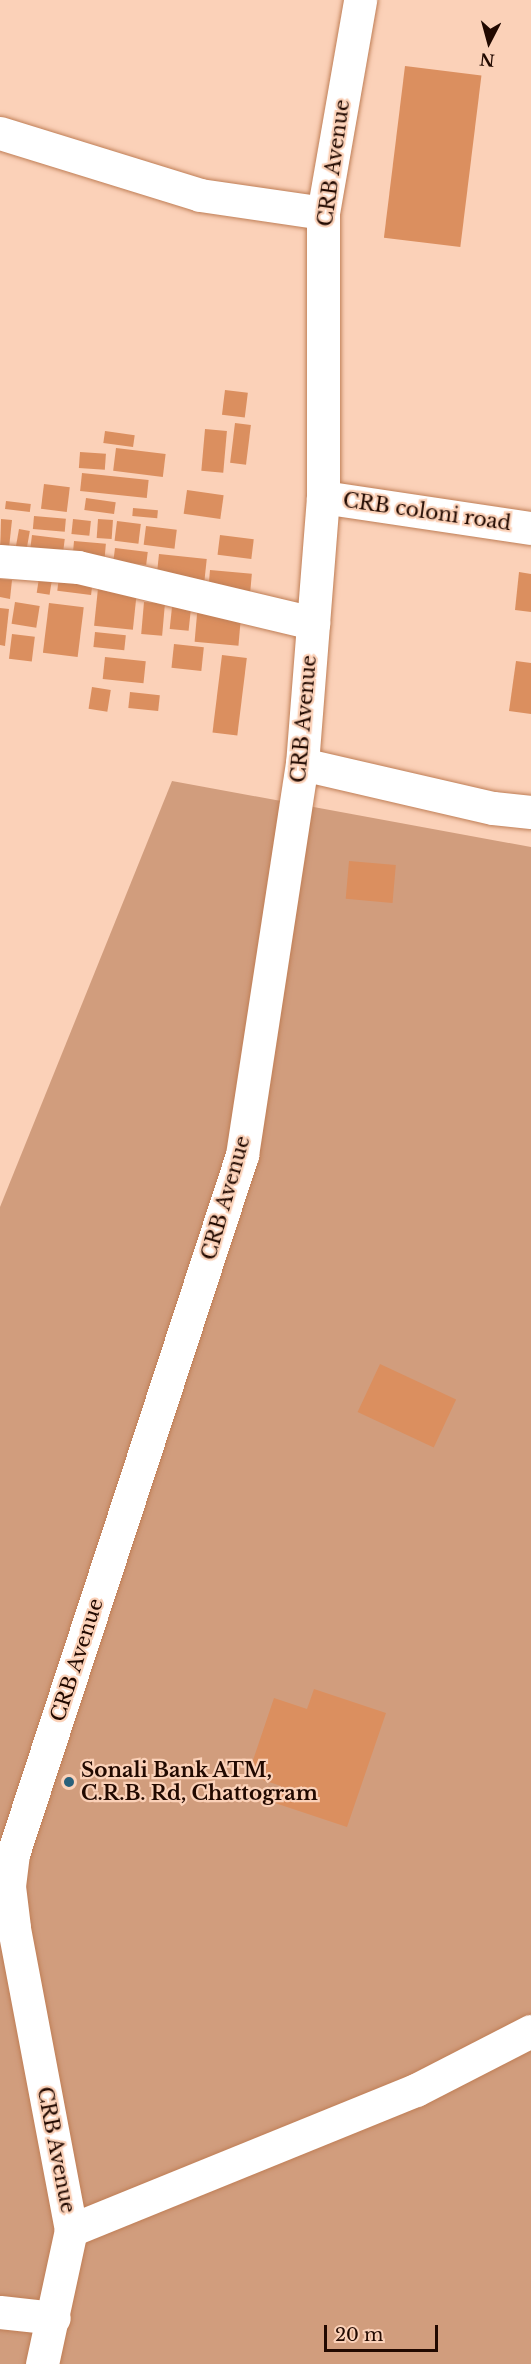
<!DOCTYPE html>
<style>
body{margin:0}
#map{position:relative;width:531px;height:2364px;overflow:hidden;background:#fbd1b8;font-family:"Libre Baskerville",serif}
div>[style]{position:absolute}
.green>*{inset:0;background:#d19d7d}
.building>*{inset:0;background:#db8f5f;transform-origin:0 0}
.roads{filter:drop-shadow(0 0 2px #bf7e56) drop-shadow(0 0 2px #bf7e56)}
.street>*{height:33px;margin:-16.5px;padding:0 16.5px;transform-origin:16.5px;border-radius:16.5px;background:#fff}
.secondary>*{height:33px;margin:-16.5px;padding:0 16.5px;transform-origin:16.5px;border-radius:16.5px;background:#fff}
.dots>*{width:16px;height:16px;translate:-50% -50%;box-sizing:border-box;border:3px solid #fbd1b8;border-radius:50%}
span{translate:-50% -50%;white-space:nowrap;text-align:center;line-height:1.15;-webkit-text-stroke:4.5px #fbd1b8;paint-order:stroke}
.street-label{font-size:20px;color:#210900}
.poi-label{font-size:20px;color:#210900;font-weight:700}
.left{translate:0 -50%;text-align:left}
.north{position:absolute;left:459px;top:12px;width:60px;height:60px;-webkit-text-stroke:4px #fbd1b8;paint-order:stroke;rotate:186deg;font-size:16px;font-weight:700;line-height:24px;text-align:center;color:#210900}
.north::after{content:'';display:block;margin:auto;width:21px;height:27px;background:#210900;clip-path:polygon(50% 0,100% 100%,50% 72%,0 100%)}
.scale{position:absolute;left:324px;top:2325px;width:114px;height:27px;box-sizing:border-box;border:3px solid #210900;border-top:0;padding-left:8px;font-size:18px;line-height:21px;white-space:nowrap;color:#210900;-webkit-text-stroke:4px #fbd1b8;paint-order:stroke}
</style>
<div id="map">
<div class="green">
<div style="clip-path:polygon(172px 781px,531px 847px,531px 2364px,0 2364px,0 1207px)"></div>
</div>
<div class="building">
<div style="left:405px;top:66px;width:77px;height:173px;rotate:7deg"></div>
<div style="left:225px;top:390px;width:23px;height:25px;rotate:7deg"></div>
<div style="left:235px;top:423px;width:16px;height:40px;rotate:7deg"></div>
<div style="left:205px;top:429px;width:22px;height:42px;rotate:5deg"></div>
<div style="left:105px;top:431px;width:30px;height:12px;rotate:8deg"></div>
<div style="left:116px;top:448px;width:50px;height:23px;rotate:7deg"></div>
<div style="left:80px;top:452px;width:26px;height:16px;rotate:4deg"></div>
<div style="left:82px;top:473px;width:67px;height:18px;rotate:6deg"></div>
<div style="left:44px;top:484px;width:26px;height:25px;rotate:7deg"></div>
<div style="left:187px;top:490px;width:37px;height:24px;rotate:8deg"></div>
<div style="left:86px;top:498px;width:30px;height:12px;rotate:8deg"></div>
<div style="left:6px;top:501px;width:25px;height:8px;rotate:7deg"></div>
<div style="left:133px;top:508px;width:25px;height:8px;rotate:5deg"></div>
<div style="left:34px;top:516px;width:32px;height:13px;rotate:5deg"></div>
<div style="clip-path:polygon(1px 519px,12px 520px,8px 557px,0 556px)"></div>
<div style="left:73px;top:519px;width:18px;height:15px;rotate:6deg"></div>
<div style="left:98px;top:519px;width:15px;height:19px;rotate:4deg"></div>
<div style="left:117px;top:521px;width:24px;height:20px;rotate:7deg"></div>
<div style="left:146px;top:526px;width:31px;height:19px;rotate:7deg"></div>
<div style="left:19px;top:529px;width:11px;height:32px;rotate:10deg"></div>
<div style="left:32px;top:535px;width:33px;height:20px;rotate:7deg"></div>
<div style="left:220px;top:535px;width:34px;height:20px;rotate:7deg"></div>
<div style="left:74px;top:541px;width:32px;height:13px;rotate:5deg"></div>
<div style="left:115px;top:548px;width:33px;height:13px;rotate:7deg"></div>
<div style="left:159px;top:554px;width:48px;height:28px;rotate:6deg"></div>
<div style="left:60px;top:569px;width:34px;height:22px;rotate:7deg"></div>
<div style="left:210px;top:570px;width:42px;height:22px;rotate:5deg"></div>
<div style="left:40px;top:572px;width:13px;height:21px;rotate:9deg"></div>
<div style="clip-path:polygon(519px 572px,531px 574px,531px 612px,515px 610px)"></div>
<div style="clip-path:polygon(0 579px,12px 580px,10px 599px,0 597px)"></div>
<div style="left:99px;top:579px;width:39px;height:47px;rotate:6deg"></div>
<div style="left:15px;top:602px;width:25px;height:22px;rotate:9deg"></div>
<div style="left:144px;top:602px;width:21px;height:32px;rotate:5deg"></div>
<div style="left:49px;top:603px;width:35px;height:50px;rotate:7deg"></div>
<div style="left:198px;top:603px;width:44px;height:39px;rotate:5deg"></div>
<div style="left:172px;top:607px;width:19px;height:22px;rotate:6deg"></div>
<div style="clip-path:polygon(0 608px,9px 609px,5px 646px,0 645px)"></div>
<div style="left:95px;top:632px;width:31px;height:15px;rotate:6deg"></div>
<div style="left:12px;top:634px;width:23px;height:25px;rotate:7deg"></div>
<div style="left:174px;top:644px;width:30px;height:24px;rotate:6deg"></div>
<div style="left:222px;top:655px;width:25px;height:78px;rotate:7deg"></div>
<div style="left:105px;top:657px;width:41px;height:22px;rotate:6deg"></div>
<div style="clip-path:polygon(516px 661px,531px 663px,531px 714px,509px 711px)"></div>
<div style="left:92px;top:687px;width:19px;height:22px;rotate:9deg"></div>
<div style="left:130px;top:692px;width:30px;height:16px;rotate:6deg"></div>
<div style="left:349px;top:861px;width:47px;height:38px;rotate:5deg"></div>
<div style="left:380px;top:1364px;width:84px;height:53px;rotate:25deg"></div>
<div style="clip-path:polygon(314px 1689px,386px 1713px,347px 1827px,275px 1803px,281px 1786px,248px 1775px,274px 1698px,307px 1709px)"></div>
</div>
<div class="roads">
<div class="street">
<div style="left:0;top:133px;width:209px;rotate:17.2deg"></div>
<div style="left:200px;top:195px;width:124px;rotate:8.3deg"></div>
<div style="left:323px;top:497px;width:210px;rotate:8.5deg"></div>
<div style="left:0;top:561px;width:78px;rotate:4.4deg"></div>
<div style="left:78px;top:567px;width:242px;rotate:13.4deg"></div>
<div style="left:302px;top:764px;width:196px;rotate:13deg"></div>
<div style="left:493px;top:808px;width:38px;rotate:6deg"></div>
<div style="left:71px;top:2230px;width:372px;rotate:-22.1deg"></div>
<div style="left:416px;top:2090px;width:129px;rotate:-27.2deg"></div>
<div style="left:0;top:2312px;width:54px;rotate:6.3deg"></div>
</div>
<div class="secondary">
<div style="left:42px;top:2364px;width:137px;rotate:-77.8deg"></div>
<div style="left:71px;top:2230px;width:308px;rotate:-100.7deg"></div>
<div style="left:14px;top:1927px;width:41px;rotate:-97deg"></div>
<div style="left:9px;top:1886px;width:32px;rotate:-83deg"></div>
<div style="left:13px;top:1854px;width:736px;rotate:-71.86deg"></div>
<div style="left:242px;top:1155px;width:396px;rotate:-81.3deg"></div>
<div style="left:302px;top:764px;width:268px;rotate:-85.5deg"></div>
<div style="left:323px;top:497px;width:284px;rotate:-90deg"></div>
<div style="left:323px;top:213px;width:216px;rotate:-80.1deg"></div>
</div>
</div>
<div class="dots">
<div style="left:69px;top:1782px;background:#2a617b"></div>
</div>
<div class="street-label">
<span style="left:334px;top:163px;rotate:-82deg">CRB Avenue</span>
<span style="left:427px;top:512px;rotate:8deg">CRB coloni road</span>
<span style="left:304px;top:719px;rotate:-85deg">CRB Avenue</span>
<span style="left:226px;top:1198px;rotate:-74deg">CRB Avenue</span>
<span style="left:77px;top:1660px;rotate:-72deg">CRB Avenue</span>
<span style="left:56px;top:2150px;rotate:79deg">CRB Avenue</span>
</div>
<div class="poi-label">
<span class="left" style="left:81px;top:1782px">Sonali Bank ATM,<br>C.R.B. Rd, Chattogram</span>
</div>
<div class="north">N</div>
<div class="scale">20 m</div>
</div>
